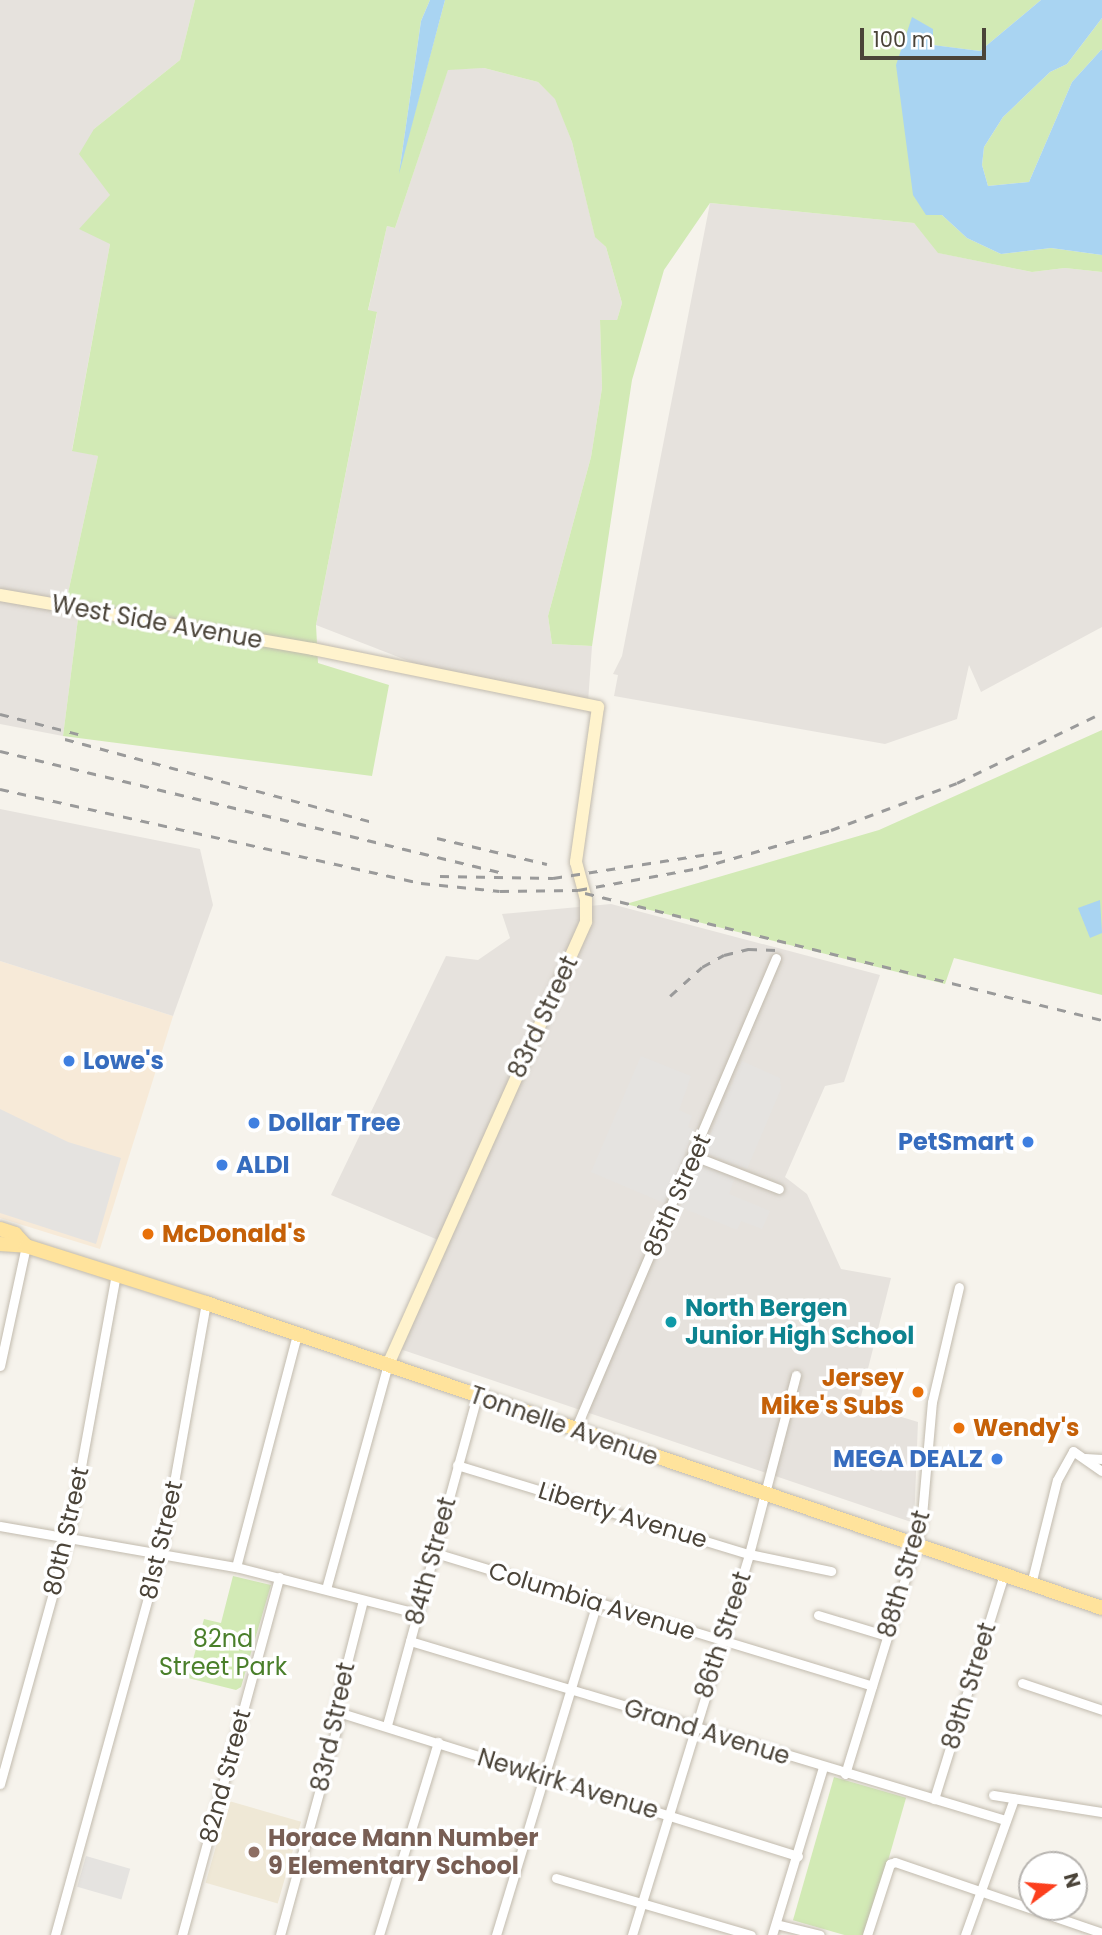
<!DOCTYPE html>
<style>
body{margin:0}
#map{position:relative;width:1102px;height:1935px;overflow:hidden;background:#f6f3ec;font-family:Poppins,sans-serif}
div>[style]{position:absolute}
.commercial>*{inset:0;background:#f7ead8}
.industrial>*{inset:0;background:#e6e2dd}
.education>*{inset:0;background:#efe8d6;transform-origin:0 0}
.green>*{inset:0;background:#d2eab5;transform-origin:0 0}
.parking>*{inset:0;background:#e5e3e0;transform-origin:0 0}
.water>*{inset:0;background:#a9d4f2}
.roads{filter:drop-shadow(0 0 2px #c2bbae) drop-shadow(0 0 2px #c2bbae)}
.street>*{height:9px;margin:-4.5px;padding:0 4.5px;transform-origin:4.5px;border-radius:4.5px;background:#fff}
.secondary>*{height:12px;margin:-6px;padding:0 6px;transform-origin:6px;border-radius:6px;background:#fff3cd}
.primary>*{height:14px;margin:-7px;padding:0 7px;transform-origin:7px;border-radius:7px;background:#ffe39c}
.rail>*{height:2.5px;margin-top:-1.25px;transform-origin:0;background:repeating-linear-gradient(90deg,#9a9a9a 0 9px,transparent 0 18px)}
.dots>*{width:19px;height:19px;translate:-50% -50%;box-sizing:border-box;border:4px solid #fff;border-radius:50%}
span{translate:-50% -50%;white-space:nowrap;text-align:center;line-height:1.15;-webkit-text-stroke:7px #fff;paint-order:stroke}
.street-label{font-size:24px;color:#4b4439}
.shop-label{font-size:24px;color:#366cbe;font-weight:700}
.left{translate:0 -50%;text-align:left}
.right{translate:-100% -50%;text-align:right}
.food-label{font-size:24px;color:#c56008;font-weight:700}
.culture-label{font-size:24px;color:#0d838f;font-weight:700}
.park-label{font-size:24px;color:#4a7f2a}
.education-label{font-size:24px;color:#785e54;font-weight:700}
.north{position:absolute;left:1018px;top:1851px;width:70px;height:70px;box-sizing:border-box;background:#fff;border:2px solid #b7b4b0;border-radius:50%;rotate:74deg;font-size:19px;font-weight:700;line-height:28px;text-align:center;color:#4b4439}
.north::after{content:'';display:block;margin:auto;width:24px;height:32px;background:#fc3f1d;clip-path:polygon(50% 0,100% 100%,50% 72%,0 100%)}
.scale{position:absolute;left:860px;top:28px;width:126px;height:32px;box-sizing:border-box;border:4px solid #4b4439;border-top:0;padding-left:9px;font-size:21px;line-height:24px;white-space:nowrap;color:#4b4439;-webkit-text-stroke:5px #fff;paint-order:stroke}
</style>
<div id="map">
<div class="commercial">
<div style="clip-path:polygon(0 961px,173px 1016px,100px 1249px,0 1218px)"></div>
</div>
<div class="industrial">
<div style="clip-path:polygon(0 0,195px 0,180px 60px,94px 129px,110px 195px,110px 244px,72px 450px,98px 456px,65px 607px,79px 611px,63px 736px,0 724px)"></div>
<div style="clip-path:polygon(484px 68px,538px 82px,556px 99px,572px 142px,595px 236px,606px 247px,622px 303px,617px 320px,600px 320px,602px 388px,591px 457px,548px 616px,552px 644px,592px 646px,588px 702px,455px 679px,316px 625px,377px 313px,368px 311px,387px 226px,395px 228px,448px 69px)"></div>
<div style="clip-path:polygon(710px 203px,914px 223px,939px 253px,1032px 272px,1065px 268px,1102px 272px,1102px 627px,981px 692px,969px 665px,957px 719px,885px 744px,614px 696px,618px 675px,613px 674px,622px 656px)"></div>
<div style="clip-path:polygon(0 809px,200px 849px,213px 905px,173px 1016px,0 961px)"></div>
<div style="clip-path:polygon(611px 904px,880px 975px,844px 1082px,825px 1086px,785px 1177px,807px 1194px,841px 1269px,891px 1278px,859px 1404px,918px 1422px,914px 1523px,400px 1349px,443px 1242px,331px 1195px,446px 956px,478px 960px,510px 938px,502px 914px)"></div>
</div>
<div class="education">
<div style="left:229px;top:1801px;width:75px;height:85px;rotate:16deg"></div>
</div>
<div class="green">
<div style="clip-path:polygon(195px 0,430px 0,421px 21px,400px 167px,445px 0,1041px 0,980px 51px,932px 45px,932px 29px,912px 18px,942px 215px,967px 238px,1001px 254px,1051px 248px,1102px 255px,1102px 272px,1065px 268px,1032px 272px,938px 253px,914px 223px,710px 203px,664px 270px,632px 380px,592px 646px,552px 644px,548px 616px,591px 457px,602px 388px,600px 320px,617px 320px,622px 303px,606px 247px,595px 237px,572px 142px,555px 99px,538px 82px,484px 68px,448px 70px,395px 228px,387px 226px,368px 310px,377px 312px,316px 625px,318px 663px,389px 685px,372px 776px,63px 736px,79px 611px,65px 607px,98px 456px,72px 451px,110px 244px,79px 229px,110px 195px,79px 154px,94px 129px,180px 60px)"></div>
<div style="clip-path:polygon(1102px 18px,1102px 49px,1072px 82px,1029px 182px,988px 186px,982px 165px,984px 147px,1003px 117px,1050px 72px,1067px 64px)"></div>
<div style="clip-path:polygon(1102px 730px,1102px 995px,954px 958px,945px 984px,626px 904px,879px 830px)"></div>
<div style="clip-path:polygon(233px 1576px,271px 1585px,241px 1687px,236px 1690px,188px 1678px,204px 1619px,221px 1623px)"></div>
<div style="left:834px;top:1777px;width:75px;height:149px;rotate:16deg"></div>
</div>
<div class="parking">
<div style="clip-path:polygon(641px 1056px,691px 1076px,679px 1110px,692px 1116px,688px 1127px,694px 1130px,664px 1203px,591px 1172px)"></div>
<div style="clip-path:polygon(742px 1061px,780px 1078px,781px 1089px,747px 1169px,703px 1152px)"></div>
<div style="clip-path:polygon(0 1109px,68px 1142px,121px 1158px,96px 1244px,0 1213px)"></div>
<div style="clip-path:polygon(700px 1164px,735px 1177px,729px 1194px,770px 1211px,762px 1229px,741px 1221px,737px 1230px,680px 1207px)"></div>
<div style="left:86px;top:1856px;width:46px;height:32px;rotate:16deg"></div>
</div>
<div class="water">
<div style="clip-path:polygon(430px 0,445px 0,399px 174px,421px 21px)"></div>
<div style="clip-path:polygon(1041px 0,1102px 0,1102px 18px,1067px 64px,1050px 72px,1003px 117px,984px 147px,982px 165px,988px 186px,1029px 182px,1072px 82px,1102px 49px,1102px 255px,1051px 248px,1001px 254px,967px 238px,942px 215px,926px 215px,913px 195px,896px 65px,912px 17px,933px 29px,933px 45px,980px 51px)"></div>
<div style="clip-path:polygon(1100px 900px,1102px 933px,1090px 938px,1078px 908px)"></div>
</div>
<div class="roads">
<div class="street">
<div style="left:694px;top:1156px;width:91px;rotate:21.2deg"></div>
<div style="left:0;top:1366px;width:123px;rotate:-77.8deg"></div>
<div style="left:575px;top:1430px;width:513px;rotate:-66.93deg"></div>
<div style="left:1085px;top:1458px;width:17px;rotate:3deg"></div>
<div style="left:457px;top:1465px;width:305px;rotate:17deg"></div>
<div style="left:749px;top:1554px;width:84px;rotate:11.7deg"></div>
<div style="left:0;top:1526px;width:240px;rotate:9.9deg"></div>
<div style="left:236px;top:1567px;width:187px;rotate:14.3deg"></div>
<div style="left:432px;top:1552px;width:460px;rotate:16.9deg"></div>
<div style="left:236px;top:1567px;width:241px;rotate:-75.3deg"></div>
<div style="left:1031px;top:1584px;width:107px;rotate:-76deg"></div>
<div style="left:1057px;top:1480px;width:33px;rotate:-61deg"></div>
<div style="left:1073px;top:1451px;width:35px;rotate:35deg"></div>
<div style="left:326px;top:1589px;width:233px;rotate:-74.6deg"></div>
<div style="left:818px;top:1615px;width:72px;rotate:16.9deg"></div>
<div style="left:410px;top:1641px;width:621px;rotate:16.74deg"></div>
<div style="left:1022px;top:1683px;width:84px;rotate:18.6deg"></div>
<div style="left:338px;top:1712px;width:482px;rotate:17.4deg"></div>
<div style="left:387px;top:1725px;width:341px;rotate:-74.7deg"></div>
<div style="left:845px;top:1774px;width:258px;rotate:-72.9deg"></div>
<div style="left:921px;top:1527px;width:125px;rotate:-85deg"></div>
<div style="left:932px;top:1402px;width:118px;rotate:-76.8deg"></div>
<div style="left:0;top:1784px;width:255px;rotate:-74.5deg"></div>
<div style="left:68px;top:1538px;width:267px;rotate:-79.7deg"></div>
<div style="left:993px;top:1795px;width:110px;rotate:8.9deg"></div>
<div style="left:934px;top:1799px;width:236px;rotate:-72.7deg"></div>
<div style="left:556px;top:1878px;width:203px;rotate:16.3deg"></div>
<div style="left:776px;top:1924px;width:45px;rotate:14deg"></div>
<div style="left:55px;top:1935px;width:406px;rotate:-74.6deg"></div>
<div style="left:163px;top:1544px;width:245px;rotate:-79.9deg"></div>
<div style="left:182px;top:1935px;width:371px;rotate:-74.8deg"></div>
<div style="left:280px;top:1935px;width:220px;rotate:-74.7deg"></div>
<div style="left:338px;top:1723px;width:17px;rotate:-97deg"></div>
<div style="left:336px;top:1706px;width:109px;rotate:-75.7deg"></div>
<div style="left:379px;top:1935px;width:202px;rotate:-73deg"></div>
<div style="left:496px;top:1935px;width:348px;rotate:-73.1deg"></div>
<div style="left:632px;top:1935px;width:399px;rotate:-72.9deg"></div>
<div style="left:749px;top:1554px;width:185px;rotate:-75.3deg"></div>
<div style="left:772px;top:1935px;width:176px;rotate:-73.1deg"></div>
<div style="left:867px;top:1935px;width:75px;rotate:-72.1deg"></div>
<div style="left:890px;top:1864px;width:5px;rotate:-22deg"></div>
<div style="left:895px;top:1862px;width:219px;rotate:18.9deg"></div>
<div style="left:965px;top:1935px;width:145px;rotate:-70.2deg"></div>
</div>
<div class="secondary">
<div style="left:0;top:595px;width:318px;rotate:9.8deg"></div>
<div style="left:313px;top:649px;width:291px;rotate:11.5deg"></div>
<div style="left:598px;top:707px;width:157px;rotate:98.1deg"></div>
<div style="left:576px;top:862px;width:39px;rotate:75deg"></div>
<div style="left:586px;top:900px;width:22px;rotate:90deg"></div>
<div style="left:586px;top:922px;width:484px;rotate:114.1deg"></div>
</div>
<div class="primary">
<div style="left:0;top:1229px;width:16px;rotate:18deg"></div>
<div style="left:15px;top:1234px;width:16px;rotate:47deg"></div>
<div style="left:0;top:1244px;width:26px;rotate:4deg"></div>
<div style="left:26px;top:1246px;width:189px;rotate:17.6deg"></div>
<div style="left:206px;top:1303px;width:946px;rotate:18.8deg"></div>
</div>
</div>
<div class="rail">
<div style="left:0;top:714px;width:81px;rotate:14.4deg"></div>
<div style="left:65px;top:739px;width:323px;rotate:15.1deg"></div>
<div style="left:0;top:751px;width:518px;rotate:13.63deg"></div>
<div style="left:0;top:789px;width:431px;rotate:12.6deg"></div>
<div style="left:421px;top:883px;width:79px;rotate:5.8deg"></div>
<div style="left:500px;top:891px;width:78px;rotate:-0.7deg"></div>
<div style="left:578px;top:890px;width:123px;rotate:-10.3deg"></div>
<div style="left:699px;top:868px;width:137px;rotate:-16.1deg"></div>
<div style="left:831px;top:830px;width:134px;rotate:-20.5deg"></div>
<div style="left:957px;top:783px;width:161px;rotate:-25.8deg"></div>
<div style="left:437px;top:838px;width:113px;rotate:13.3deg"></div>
<div style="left:440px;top:876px;width:113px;rotate:1deg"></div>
<div style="left:553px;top:878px;width:177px;rotate:-8.8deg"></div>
<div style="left:585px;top:893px;width:532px;rotate:13.8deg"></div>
<div style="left:670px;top:996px;width:43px;rotate:-42.2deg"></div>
<div style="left:702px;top:967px;width:25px;rotate:-29deg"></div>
<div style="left:724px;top:955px;width:25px;rotate:-14deg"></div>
<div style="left:748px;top:949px;width:36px;rotate:2deg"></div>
</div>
<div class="dots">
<div style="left:69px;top:1061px;background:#3f7fe0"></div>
<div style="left:254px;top:1123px;background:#3f7fe0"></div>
<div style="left:1028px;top:1142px;background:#3f7fe0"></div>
<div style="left:222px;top:1165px;background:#3f7fe0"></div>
<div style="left:148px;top:1234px;background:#e8710a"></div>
<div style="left:671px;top:1322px;background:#0f9aa8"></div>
<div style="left:918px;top:1392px;background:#e8710a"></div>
<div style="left:959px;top:1428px;background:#e8710a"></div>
<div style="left:997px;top:1459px;background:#3f7fe0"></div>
<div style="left:254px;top:1852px;background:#8d6e63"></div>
</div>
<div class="street-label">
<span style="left:157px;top:622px;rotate:10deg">West Side Avenue</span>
<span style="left:543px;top:1017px;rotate:-65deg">83rd Street</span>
<span style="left:677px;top:1195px;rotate:-66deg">85th Street</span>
<span style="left:564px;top:1426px;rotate:19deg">Tonnelle Avenue</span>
<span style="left:623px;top:1515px;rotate:17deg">Liberty Avenue</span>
<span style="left:66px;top:1531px;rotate:-77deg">80th Street</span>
<span style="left:161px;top:1540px;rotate:-77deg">81st Street</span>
<span style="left:431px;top:1561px;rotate:-75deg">84th Street</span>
<span style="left:904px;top:1574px;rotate:-74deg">88th Street</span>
<span style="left:592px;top:1601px;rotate:17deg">Columbia Avenue</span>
<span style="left:723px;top:1635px;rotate:-72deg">86th Street</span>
<span style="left:969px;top:1686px;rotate:-73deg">89th Street</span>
<span style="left:333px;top:1727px;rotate:-78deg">83rd Street</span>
<span style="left:707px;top:1732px;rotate:17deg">Grand Avenue</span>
<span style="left:225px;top:1776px;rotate:-75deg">82nd Street</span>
<span style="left:568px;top:1784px;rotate:17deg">Newkirk Avenue</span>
</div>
<div class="shop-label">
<span class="left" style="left:83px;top:1061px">Lowe's</span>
<span class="left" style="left:268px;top:1123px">Dollar Tree</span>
<span class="right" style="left:1014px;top:1142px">PetSmart</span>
<span class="left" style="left:236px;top:1165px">ALDI</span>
<span class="right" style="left:983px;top:1459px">MEGA DEALZ</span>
</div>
<div class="food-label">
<span class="left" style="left:162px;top:1234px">McDonald's</span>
<span class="right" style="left:904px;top:1392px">Jersey<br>Mike's Subs</span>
<span class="left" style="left:973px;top:1428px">Wendy's</span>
</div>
<div class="culture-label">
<span class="left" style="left:685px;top:1322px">North Bergen<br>Junior High School</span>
</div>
<div class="park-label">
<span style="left:223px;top:1653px">82nd<br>Street Park</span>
</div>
<div class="education-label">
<span class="left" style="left:268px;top:1852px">Horace Mann Number<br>9 Elementary School</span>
</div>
<div class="north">N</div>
<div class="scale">100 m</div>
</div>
